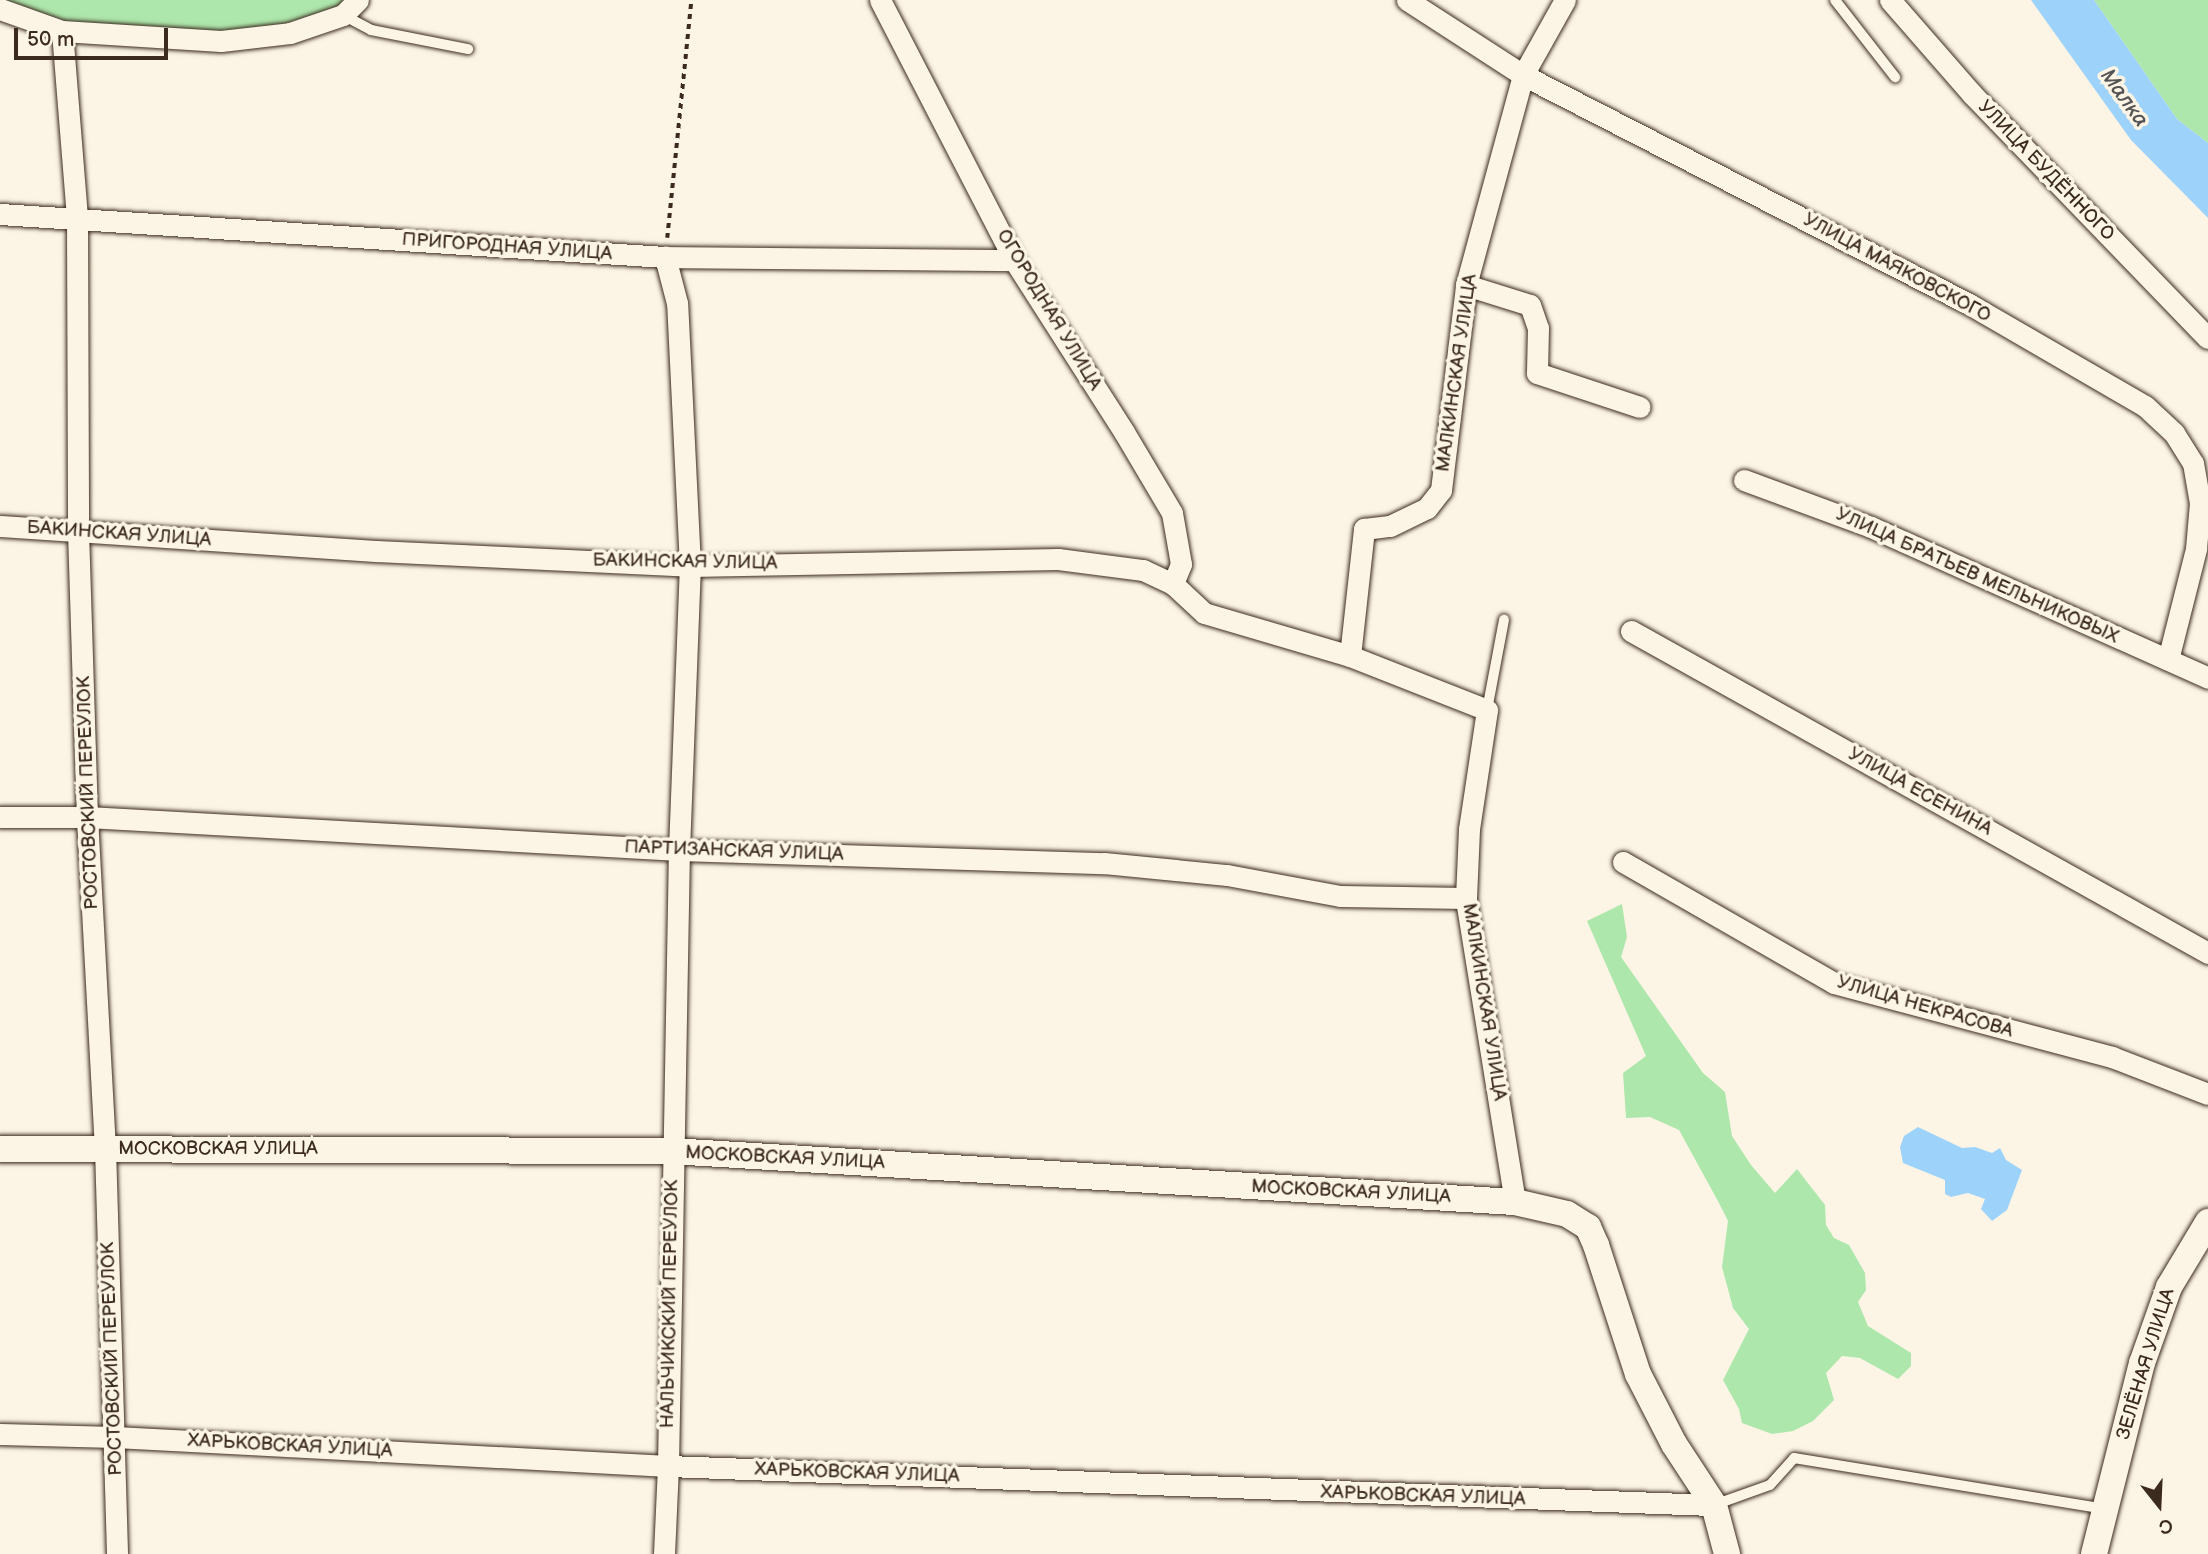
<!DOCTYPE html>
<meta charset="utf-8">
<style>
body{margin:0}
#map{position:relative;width:2208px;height:1554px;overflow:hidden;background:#fcf5e5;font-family:"Balsamiq Sans",sans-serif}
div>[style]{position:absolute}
.green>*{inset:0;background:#aee7ac}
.water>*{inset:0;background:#9dd2fb}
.path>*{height:3.5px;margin-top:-1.75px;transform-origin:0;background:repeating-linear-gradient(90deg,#3b2a1e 0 5px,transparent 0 10px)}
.roads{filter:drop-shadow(0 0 2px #3b2a1e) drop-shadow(0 0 2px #3b2a1e)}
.service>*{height:10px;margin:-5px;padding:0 5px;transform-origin:5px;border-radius:5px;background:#fcf5e5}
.minor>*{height:21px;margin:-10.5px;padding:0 10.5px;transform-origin:10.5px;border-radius:10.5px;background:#fcf5e5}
.tertiary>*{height:26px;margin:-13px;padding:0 13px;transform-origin:13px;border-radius:13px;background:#fcf5e5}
span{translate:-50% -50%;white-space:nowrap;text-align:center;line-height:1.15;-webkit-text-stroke:7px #fcf5e5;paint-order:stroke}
.street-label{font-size:19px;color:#3b2a1e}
.water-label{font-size:21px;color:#545455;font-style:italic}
.north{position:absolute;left:2124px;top:1470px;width:70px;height:70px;-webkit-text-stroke:5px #fcf5e5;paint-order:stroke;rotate:162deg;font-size:19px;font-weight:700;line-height:28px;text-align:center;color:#3b2a1e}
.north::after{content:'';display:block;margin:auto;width:24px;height:32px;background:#3b2a1e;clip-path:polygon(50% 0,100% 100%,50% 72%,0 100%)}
.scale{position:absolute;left:14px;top:28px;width:154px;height:32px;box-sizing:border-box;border:4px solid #3b2a1e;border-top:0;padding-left:9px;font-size:21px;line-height:24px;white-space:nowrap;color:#3b2a1e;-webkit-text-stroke:5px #fcf5e5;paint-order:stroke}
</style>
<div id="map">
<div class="green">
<div style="clip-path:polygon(0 0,358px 0,290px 33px,62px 31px)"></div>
<div style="clip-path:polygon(2094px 0,2208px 0,2208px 143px,2177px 119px)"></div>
<div style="clip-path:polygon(1622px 904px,1627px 937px,1621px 957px,1703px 1073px,1725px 1092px,1732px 1136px,1751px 1165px,1775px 1193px,1797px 1169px,1825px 1205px,1826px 1225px,1834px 1238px,1849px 1245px,1865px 1273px,1866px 1290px,1858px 1302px,1868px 1326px,1911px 1353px,1911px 1366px,1898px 1379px,1860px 1358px,1842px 1356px,1826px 1373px,1834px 1400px,1813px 1421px,1793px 1431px,1772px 1434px,1742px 1423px,1739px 1409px,1723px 1380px,1749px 1329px,1733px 1308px,1722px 1267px,1728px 1221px,1719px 1203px,1679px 1130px,1650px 1117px,1626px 1118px,1623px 1073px,1646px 1056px,1587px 921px)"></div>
</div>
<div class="water">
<div style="clip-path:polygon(2031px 0,2094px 0,2177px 119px,2208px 143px,2208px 218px,2131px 140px)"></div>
<div style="clip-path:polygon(1918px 1127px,1962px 1148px,1975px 1147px,1992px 1153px,2000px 1148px,2006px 1160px,2022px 1170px,2007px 1210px,1992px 1221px,1981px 1209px,1985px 1199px,1968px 1193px,1951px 1197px,1945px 1194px,1945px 1180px,1903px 1163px,1900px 1147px,1904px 1136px)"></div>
</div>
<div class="path">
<div style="left:667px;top:238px;width:239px;rotate:-84.2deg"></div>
</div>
<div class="roads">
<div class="service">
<div style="left:1835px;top:0;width:98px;rotate:52.1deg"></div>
<div style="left:343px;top:15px;width:32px;rotate:28deg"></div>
<div style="left:371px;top:30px;width:99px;rotate:11.1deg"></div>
<div style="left:1487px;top:710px;width:92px;rotate:-79.3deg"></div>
<div style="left:1714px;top:1505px;width:59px;rotate:-19.7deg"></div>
<div style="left:1770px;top:1485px;width:36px;rotate:-48deg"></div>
<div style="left:1794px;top:1458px;width:314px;rotate:9.3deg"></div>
</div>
<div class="minor">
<div style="left:880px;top:0;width:292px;rotate:62.7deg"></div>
<div style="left:1014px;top:260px;width:204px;rotate:57.4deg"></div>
<div style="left:1124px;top:432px;width:94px;rotate:59.3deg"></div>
<div style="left:1172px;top:513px;width:52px;rotate:80deg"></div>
<div style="left:1181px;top:564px;width:22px;rotate:112deg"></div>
<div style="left:1407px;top:0;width:138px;rotate:32.9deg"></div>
<div style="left:1523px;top:75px;width:501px;rotate:27.18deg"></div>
<div style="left:1969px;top:304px;width:203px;rotate:30.1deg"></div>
<div style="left:2145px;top:406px;width:40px;rotate:43deg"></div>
<div style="left:2174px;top:433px;width:36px;rotate:58deg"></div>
<div style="left:2193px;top:463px;width:41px;rotate:80.1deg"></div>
<div style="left:2200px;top:503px;width:46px;rotate:95deg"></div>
<div style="left:2196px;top:549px;width:114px;rotate:104.2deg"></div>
<div style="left:1890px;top:0;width:125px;rotate:48.9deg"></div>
<div style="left:1972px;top:94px;width:339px;rotate:46deg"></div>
<div style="left:0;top:9px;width:66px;rotate:19.5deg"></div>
<div style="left:62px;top:31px;width:159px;rotate:3.6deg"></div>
<div style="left:221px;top:41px;width:69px;rotate:-6.6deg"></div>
<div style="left:290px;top:33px;width:56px;rotate:-18.8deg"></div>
<div style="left:343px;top:15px;width:21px;rotate:-45deg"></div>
<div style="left:62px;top:31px;width:189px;rotate:85.4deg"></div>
<div style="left:77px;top:219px;width:312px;rotate:89.8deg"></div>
<div style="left:78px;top:531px;width:286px;rotate:88.2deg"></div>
<div style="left:87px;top:817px;width:331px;rotate:86.9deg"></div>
<div style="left:105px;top:1148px;width:406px;rotate:88.3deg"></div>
<div style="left:0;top:214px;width:666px;rotate:3.7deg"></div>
<div style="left:665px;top:257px;width:349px;rotate:0.5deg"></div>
<div style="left:1466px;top:285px;width:67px;rotate:17.4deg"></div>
<div style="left:1530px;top:305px;width:24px;rotate:71deg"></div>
<div style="left:1538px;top:328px;width:45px;rotate:91.3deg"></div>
<div style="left:1537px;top:373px;width:108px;rotate:18.3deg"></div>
<div style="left:1744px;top:480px;width:135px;rotate:20.3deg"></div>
<div style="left:1871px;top:527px;width:369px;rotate:24.1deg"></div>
<div style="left:0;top:526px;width:377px;rotate:3.8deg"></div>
<div style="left:376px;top:551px;width:314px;rotate:2.7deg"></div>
<div style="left:690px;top:566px;width:368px;rotate:-1.1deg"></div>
<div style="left:1058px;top:559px;width:86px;rotate:7.4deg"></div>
<div style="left:1143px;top:570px;width:33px;rotate:25deg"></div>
<div style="left:1173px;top:584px;width:42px;rotate:43.1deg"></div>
<div style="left:1204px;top:613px;width:152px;rotate:16.4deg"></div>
<div style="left:1631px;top:631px;width:661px;rotate:29.16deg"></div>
<div style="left:0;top:817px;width:87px"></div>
<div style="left:87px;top:817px;width:593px;rotate:3.19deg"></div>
<div style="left:679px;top:850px;width:425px;rotate:1.8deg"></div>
<div style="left:1104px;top:863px;width:124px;rotate:5.6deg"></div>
<div style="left:1227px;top:875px;width:115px;rotate:10.5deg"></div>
<div style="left:1340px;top:896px;width:126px;rotate:0.9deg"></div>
<div style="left:1623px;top:862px;width:243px;rotate:29.8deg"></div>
<div style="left:1834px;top:983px;width:288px;rotate:14.9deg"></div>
<div style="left:2112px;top:1057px;width:103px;rotate:21.1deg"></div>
<div style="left:1515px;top:1202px;width:308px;rotate:-99.2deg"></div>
<div style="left:1466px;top:898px;width:69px;rotate:-87.5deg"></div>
<div style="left:1469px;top:829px;width:120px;rotate:-81.4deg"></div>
<div style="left:1487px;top:710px;width:147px;rotate:-158.5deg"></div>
<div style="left:1350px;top:656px;width:128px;rotate:-83.7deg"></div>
<div style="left:1364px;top:529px;width:26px;rotate:-7deg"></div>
<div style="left:1390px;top:526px;width:41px;rotate:-25.9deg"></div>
<div style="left:1427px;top:508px;width:23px;rotate:-52deg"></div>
<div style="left:1441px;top:490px;width:207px;rotate:-83deg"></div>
<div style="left:1466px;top:285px;width:218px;rotate:-74.8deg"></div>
<div style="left:1523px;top:75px;width:86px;rotate:-60.8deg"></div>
<div style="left:0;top:1434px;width:115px;rotate:1.5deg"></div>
<div style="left:115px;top:1437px;width:554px;rotate:3deg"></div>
<div style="left:668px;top:1466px;width:1047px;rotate:2.14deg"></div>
<div style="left:664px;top:1554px;width:88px;rotate:-87.4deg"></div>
<div style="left:668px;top:1466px;width:616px;rotate:-88.98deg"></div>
<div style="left:679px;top:850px;width:284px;rotate:-87.8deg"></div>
<div style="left:690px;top:566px;width:263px;rotate:-92.8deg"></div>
<div style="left:677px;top:303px;width:48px;rotate:-104.6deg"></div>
</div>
<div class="tertiary">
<div style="left:0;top:1149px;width:671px;rotate:0.17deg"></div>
<div style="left:671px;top:1151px;width:846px;rotate:3.46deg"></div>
<div style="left:1515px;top:1202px;width:53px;rotate:13deg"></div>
<div style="left:1567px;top:1214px;width:25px;rotate:32deg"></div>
<div style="left:1588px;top:1227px;width:20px;rotate:66deg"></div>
<div style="left:1596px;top:1245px;width:136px;rotate:72deg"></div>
<div style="left:1638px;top:1374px;width:79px;rotate:62.8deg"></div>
<div style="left:1674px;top:1444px;width:73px;rotate:56.7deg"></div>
<div style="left:1714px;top:1505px;width:51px;rotate:75.1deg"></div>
<div style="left:2094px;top:1554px;width:197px;rotate:-75.9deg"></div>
<div style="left:2142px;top:1363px;width:81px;rotate:-70.4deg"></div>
<div style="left:2169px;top:1287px;width:76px;rotate:-59deg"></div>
</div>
</div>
<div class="street-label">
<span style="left:2046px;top:171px;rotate:46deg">УЛИЦА БУДЁННОГО</span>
<span style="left:507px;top:247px;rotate:4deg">ПРИГОРОДНАЯ УЛИЦА</span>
<span style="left:1897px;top:268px;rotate:28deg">УЛИЦА МАЯКОВСКОГО</span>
<span style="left:1049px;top:310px;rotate:59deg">ОГОРОДНАЯ УЛИЦА</span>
<span style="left:1457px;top:373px;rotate:-82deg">МАЛКИНСКАЯ УЛИЦА</span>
<span style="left:119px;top:534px;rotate:4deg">БАКИНСКАЯ УЛИЦА</span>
<span style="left:685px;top:562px;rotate:1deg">БАКИНСКАЯ УЛИЦА</span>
<span style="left:1977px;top:576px;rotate:24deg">УЛИЦА БРАТЬЕВ МЕЛЬНИКОВЫХ</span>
<span style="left:1920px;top:792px;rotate:29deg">УЛИЦА ЕСЕНИНА</span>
<span style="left:88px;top:793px;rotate:-92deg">РОСТОВСКИЙ ПЕРЕУЛОК</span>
<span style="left:734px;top:851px;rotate:2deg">ПАРТИЗАНСКАЯ УЛИЦА</span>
<span style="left:1484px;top:1002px;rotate:81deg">МАЛКИНСКАЯ УЛИЦА</span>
<span style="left:1925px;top:1007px;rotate:16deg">УЛИЦА НЕКРАСОВА</span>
<span style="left:218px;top:1149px">МОСКОВСКАЯ УЛИЦА</span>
<span style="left:785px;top:1158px;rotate:3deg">МОСКОВСКАЯ УЛИЦА</span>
<span style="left:1351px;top:1192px;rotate:3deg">МОСКОВСКАЯ УЛИЦА</span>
<span style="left:670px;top:1304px;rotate:-89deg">НАЛЬЧИКСКИЙ ПЕРЕУЛОК</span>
<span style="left:112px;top:1359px;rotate:-92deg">РОСТОВСКИЙ ПЕРЕУЛОК</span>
<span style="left:2146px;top:1364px;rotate:-73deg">ЗЕЛЁНАЯ УЛИЦА</span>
<span style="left:290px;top:1446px;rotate:3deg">ХАРЬКОВСКАЯ УЛИЦА</span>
<span style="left:857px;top:1473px;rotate:2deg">ХАРЬКОВСКАЯ УЛИЦА</span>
<span style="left:1423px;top:1496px;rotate:2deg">ХАРЬКОВСКАЯ УЛИЦА</span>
</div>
<div class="water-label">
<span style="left:2124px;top:98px;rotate:54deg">Малка</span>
</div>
<div class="north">С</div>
<div class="scale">50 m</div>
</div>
